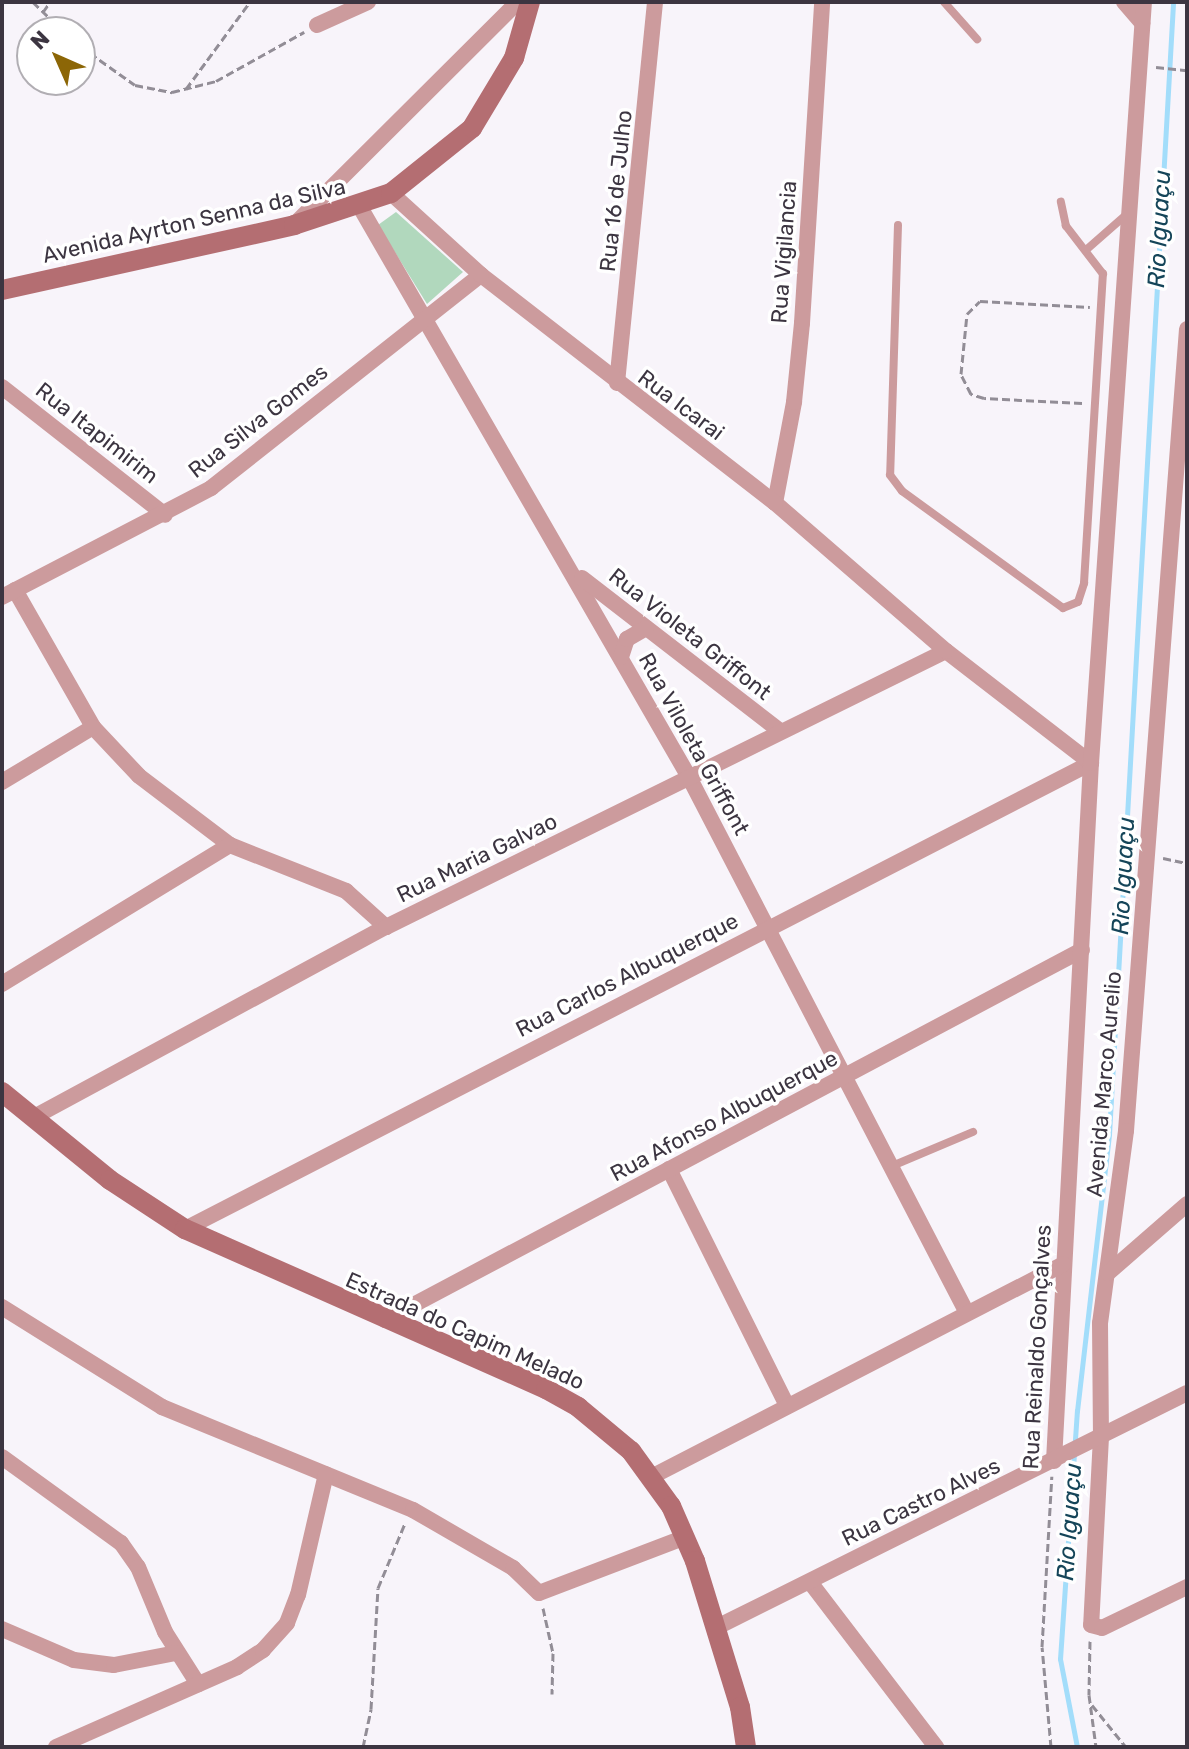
<!DOCTYPE html>
<meta charset="utf-8">
<style>
body{margin:0}
#map{position:relative;width:1189px;height:1749px;overflow:hidden;background:#f8f4fa;font-family:Rubik,sans-serif}
div>[style]{position:absolute}
.green>*{inset:0;background:#b1d8bd}
.stream>*{height:5px;margin:-2.5px;padding:0 2.5px;transform-origin:2.5px;border-radius:2.5px;background:#a3ddfa}
.path>*{height:3px;margin-top:-1.5px;transform-origin:0;background:repeating-linear-gradient(90deg,#928d96 0 8px,transparent 0 12px)}
.lane>*{height:8px;margin:-4px;padding:0 4px;transform-origin:4px;border-radius:4px;background:#cc9b9d}
.street>*{height:16px;margin:-8px;padding:0 8px;transform-origin:8px;border-radius:8px;background:#cc9b9d}
.secondary>*{height:20px;margin:-10px;padding:0 10px;transform-origin:10px;border-radius:10px;background:#b46e72}
span{translate:-50% -50%;white-space:nowrap;text-align:center;line-height:1.15;-webkit-text-stroke:7px #fff;paint-order:stroke}
.street-label{font-size:22px;color:#3c3541}
.water-label{font-size:24px;color:#154559;font-style:italic}
.frame{position:absolute;inset:0;border:4px solid #3c3541;pointer-events:none}
.north{position:absolute;left:16px;top:16px;width:80px;height:80px;box-sizing:border-box;background:#fff;border:2px solid #b1aeb3;border-radius:50%;rotate:315deg;font-size:22px;font-weight:700;line-height:32px;text-align:center;color:#3c3541}
.north::after{content:'';display:block;margin:auto;width:28px;height:36px;background:#8c6606;clip-path:polygon(50% 0,100% 100%,50% 72%,0 100%)}
</style>
<div id="map">
<div class="green">
<div style="clip-path:polygon(396px 212px,463px 272px,427px 304px,378px 225px)"></div>
</div>
<div class="stream">
<div style="left:1077px;top:1747px;width:90px;rotate:-100.9deg"></div>
<div style="left:1060px;top:1659px;width:249px;rotate:-86.1deg"></div>
<div style="left:1077px;top:1411px;width:279px;rotate:-83.4deg"></div>
<div style="left:1109px;top:1134px;width:1134px;rotate:-86.76deg"></div>
</div>
<div class="path">
<div style="left:33px;top:2px;width:43px;rotate:44.1deg"></div>
<div style="left:43px;top:12px;width:12px;rotate:-55deg"></div>
<div style="left:80px;top:46px;width:67px;rotate:35.3deg"></div>
<div style="left:135px;top:85px;width:38px;rotate:11deg"></div>
<div style="left:172px;top:92px;width:45px;rotate:-14deg"></div>
<div style="left:216px;top:81px;width:101px;rotate:-29.1deg"></div>
<div style="left:1156px;top:67px;width:31px;rotate:6deg"></div>
<div style="left:186px;top:89px;width:108px;rotate:-53.7deg"></div>
<div style="left:1082px;top:403px;width:98px;rotate:-177.1deg"></div>
<div style="left:984px;top:398px;width:14px;rotate:-163deg"></div>
<div style="left:971px;top:394px;width:22px;rotate:-117deg"></div>
<div style="left:961px;top:374px;width:60px;rotate:-84.3deg"></div>
<div style="left:967px;top:314px;width:18px;rotate:-45deg"></div>
<div style="left:980px;top:301px;width:110px;rotate:3.1deg"></div>
<div style="left:1163px;top:858px;width:25px;rotate:12deg"></div>
<div style="left:543px;top:1608px;width:46px;rotate:77.5deg"></div>
<div style="left:553px;top:1653px;width:41px;rotate:91.4deg"></div>
<div style="left:1090px;top:1641px;width:54px;rotate:91.1deg"></div>
<div style="left:1089px;top:1695px;width:52px;rotate:82.3deg"></div>
<div style="left:1092px;top:1705px;width:54px;rotate:51deg"></div>
<div style="left:363px;top:1747px;width:39px;rotate:-78deg"></div>
<div style="left:371px;top:1709px;width:121px;rotate:-86.7deg"></div>
<div style="left:378px;top:1588px;width:70px;rotate:-67.4deg"></div>
<div style="left:1051px;top:1747px;width:100px;rotate:-95.1deg"></div>
<div style="left:1042px;top:1647px;width:171px;rotate:-86.7deg"></div>
</div>
<div class="lane">
<div style="left:944px;top:2px;width:50px;rotate:48.3deg"></div>
<div style="left:898px;top:225px;width:250px;rotate:91.8deg"></div>
<div style="left:890px;top:475px;width:20px;rotate:53deg"></div>
<div style="left:902px;top:491px;width:199px;rotate:36deg"></div>
<div style="left:1063px;top:608px;width:16px;rotate:-22deg"></div>
<div style="left:1078px;top:602px;width:20px;rotate:-72deg"></div>
<div style="left:1084px;top:583px;width:310px;rotate:-86.5deg"></div>
<div style="left:1103px;top:274px;width:61px;rotate:-127.6deg"></div>
<div style="left:1066px;top:226px;width:25px;rotate:-102deg"></div>
<div style="left:1086px;top:250px;width:55px;rotate:-41.3deg"></div>
<div style="left:892px;top:1166px;width:88px;rotate:-22.8deg"></div>
</div>
<div class="street">
<div style="left:1124px;top:2px;width:28px;rotate:49deg"></div>
<div style="left:317px;top:25px;width:56px;rotate:-24.3deg"></div>
<div style="left:360px;top:207px;width:658px;rotate:60.01deg"></div>
<div style="left:689px;top:777px;width:604px;rotate:62.59deg"></div>
<div style="left:298px;top:221px;width:310px;rotate:-44.9deg"></div>
<div style="left:1187px;top:329px;width:804px;rotate:94.35deg"></div>
<div style="left:1126px;top:1131px;width:194px;rotate:97.7deg"></div>
<div style="left:1100px;top:1323px;width:114px;rotate:89.5deg"></div>
<div style="left:1101px;top:1437px;width:188px;rotate:93deg"></div>
<div style="left:1091px;top:1625px;width:11px;rotate:15deg"></div>
<div style="left:1102px;top:1628px;width:94px;rotate:-25.8deg"></div>
<div style="left:617px;top:383px;width:383px;rotate:-84.3deg"></div>
<div style="left:2px;top:387px;width:207px;rotate:38.1deg"></div>
<div style="left:775px;top:503px;width:103px;rotate:-79.3deg"></div>
<div style="left:794px;top:402px;width:79px;rotate:-84.2deg"></div>
<div style="left:802px;top:323px;width:322px;rotate:-86.4deg"></div>
<div style="left:582px;top:578px;width:250px;rotate:37.7deg"></div>
<div style="left:15px;top:590px;width:158px;rotate:60.3deg"></div>
<div style="left:93px;top:727px;width:67px;rotate:46.8deg"></div>
<div style="left:139px;top:776px;width:114px;rotate:37.2deg"></div>
<div style="left:230px;top:845px;width:125px;rotate:21.6deg"></div>
<div style="left:346px;top:891px;width:54px;rotate:42deg"></div>
<div style="left:2px;top:597px;width:236px;rotate:-27.5deg"></div>
<div style="left:211px;top:488px;width:344px;rotate:-38.3deg"></div>
<div style="left:621px;top:657px;width:19px;rotate:-72deg"></div>
<div style="left:627px;top:639px;width:22px;rotate:-30deg"></div>
<div style="left:2px;top:782px;width:106px;rotate:-31.1deg"></div>
<div style="left:2px;top:984px;width:267px;rotate:-31.4deg"></div>
<div style="left:34px;top:1117px;width:400px;rotate:-28.4deg"></div>
<div style="left:386px;top:927px;width:624px;rotate:-26.24deg"></div>
<div style="left:669px;top:1169px;width:265px;rotate:63.5deg"></div>
<div style="left:185px;top:1229px;width:1019px;rotate:-27.22deg"></div>
<div style="left:1091px;top:763px;width:183px;rotate:-142.3deg"></div>
<div style="left:946px;top:651px;width:226px;rotate:-139.1deg"></div>
<div style="left:775px;top:503px;width:372px;rotate:-142.2deg"></div>
<div style="left:481px;top:275px;width:122px;rotate:-137.7deg"></div>
<div style="left:1108px;top:1273px;width:105px;rotate:-41.1deg"></div>
<div style="left:2px;top:1307px;width:189px;rotate:32deg"></div>
<div style="left:162px;top:1407px;width:271px;rotate:22.3deg"></div>
<div style="left:413px;top:1510px;width:116px;rotate:30.1deg"></div>
<div style="left:513px;top:1568px;width:36px;rotate:44deg"></div>
<div style="left:539px;top:1593px;width:157px;rotate:-20.9deg"></div>
<div style="left:385px;top:1320px;width:789px;rotate:-27.96deg"></div>
<div style="left:2px;top:1457px;width:147px;rotate:35.9deg"></div>
<div style="left:121px;top:1543px;width:29px;rotate:55deg"></div>
<div style="left:138px;top:1567px;width:70px;rotate:67.4deg"></div>
<div style="left:165px;top:1632px;width:62px;rotate:57.6deg"></div>
<div style="left:1054px;top:1461px;width:699px;rotate:-86.97deg"></div>
<div style="left:1091px;top:763px;width:763px;rotate:-86.02deg"></div>
<div style="left:653px;top:1476px;width:462px;rotate:-27.3deg"></div>
<div style="left:810px;top:1582px;width:208px;rotate:52.6deg"></div>
<div style="left:717px;top:1627px;width:525px;rotate:-26.47deg"></div>
<div style="left:2px;top:1629px;width:78px;rotate:23.3deg"></div>
<div style="left:74px;top:1660px;width:40px;rotate:7.1deg"></div>
<div style="left:114px;top:1665px;width:63px;rotate:-11deg"></div>
<div style="left:56px;top:1747px;width:198px;rotate:-23.8deg"></div>
<div style="left:237px;top:1667px;width:31px;rotate:-33deg"></div>
<div style="left:263px;top:1650px;width:36px;rotate:-48deg"></div>
<div style="left:287px;top:1623px;width:30px;rotate:-69deg"></div>
<div style="left:298px;top:1595px;width:124px;rotate:-77deg"></div>
</div>
<div class="secondary">
<div style="left:2px;top:290px;width:299px;rotate:-12.5deg"></div>
<div style="left:294px;top:225px;width:102px;rotate:-18.3deg"></div>
<div style="left:391px;top:193px;width:104px;rotate:-38.7deg"></div>
<div style="left:472px;top:128px;width:82px;rotate:-59deg"></div>
<div style="left:514px;top:58px;width:58px;rotate:-74.1deg"></div>
<div style="left:2px;top:1092px;width:139px;rotate:39.2deg"></div>
<div style="left:110px;top:1180px;width:90px;rotate:33.2deg"></div>
<div style="left:185px;top:1229px;width:395px;rotate:23.9deg"></div>
<div style="left:546px;top:1389px;width:37px;rotate:29deg"></div>
<div style="left:578px;top:1407px;width:69px;rotate:39.7deg"></div>
<div style="left:631px;top:1451px;width:68px;rotate:54deg"></div>
<div style="left:671px;top:1506px;width:60px;rotate:66.4deg"></div>
<div style="left:695px;top:1561px;width:153px;rotate:72.9deg"></div>
<div style="left:740px;top:1707px;width:40px;rotate:81.5deg"></div>
</div>
<div class="street-label">
<span style="left:616px;top:191px;rotate:-84deg">Rua 16 de Julho</span>
<span style="left:194px;top:221px;rotate:-13deg">Avenida Ayrton Senna da Silva</span>
<span style="left:784px;top:252px;rotate:-86deg">Rua Vigilancia</span>
<span style="left:681px;top:405px;rotate:37deg">Rua Icarai</span>
<span style="left:258px;top:421px;rotate:-38deg">Rua Silva Gomes</span>
<span style="left:97px;top:433px;rotate:38deg">Rua Itapimirim</span>
<span style="left:690px;top:634px;rotate:38deg">Rua Violeta Griffont</span>
<span style="left:694px;top:744px;rotate:61deg">Rua Viloleta Griffont</span>
<span style="left:477px;top:858px;rotate:-26deg">Rua Maria Galvao</span>
<span style="left:627px;top:975px;rotate:-27deg">Rua Carlos Albuquerque</span>
<span style="left:1104px;top:1084px;rotate:-85deg">Avenida Marco Aurelio</span>
<span style="left:724px;top:1116px;rotate:-28deg">Rua Afonso Albuquerque</span>
<span style="left:465px;top:1331px;rotate:24deg">Estrada do Capim Melado</span>
<span style="left:1037px;top:1347px;rotate:-87deg">Rua Reinaldo Gonçalves</span>
<span style="left:921px;top:1502px;rotate:-26deg">Rua Castro Alves</span>
</div>
<div class="water-label">
<span style="left:1160px;top:229px;rotate:-87deg">Rio Iguaçu</span>
<span style="left:1124px;top:876px;rotate:-87deg">Rio Iguaçu</span>
<span style="left:1070px;top:1522px;rotate:-86deg">Rio Iguaçu</span>
</div>
<div class="frame"></div>
<div class="north">N</div>
</div>
